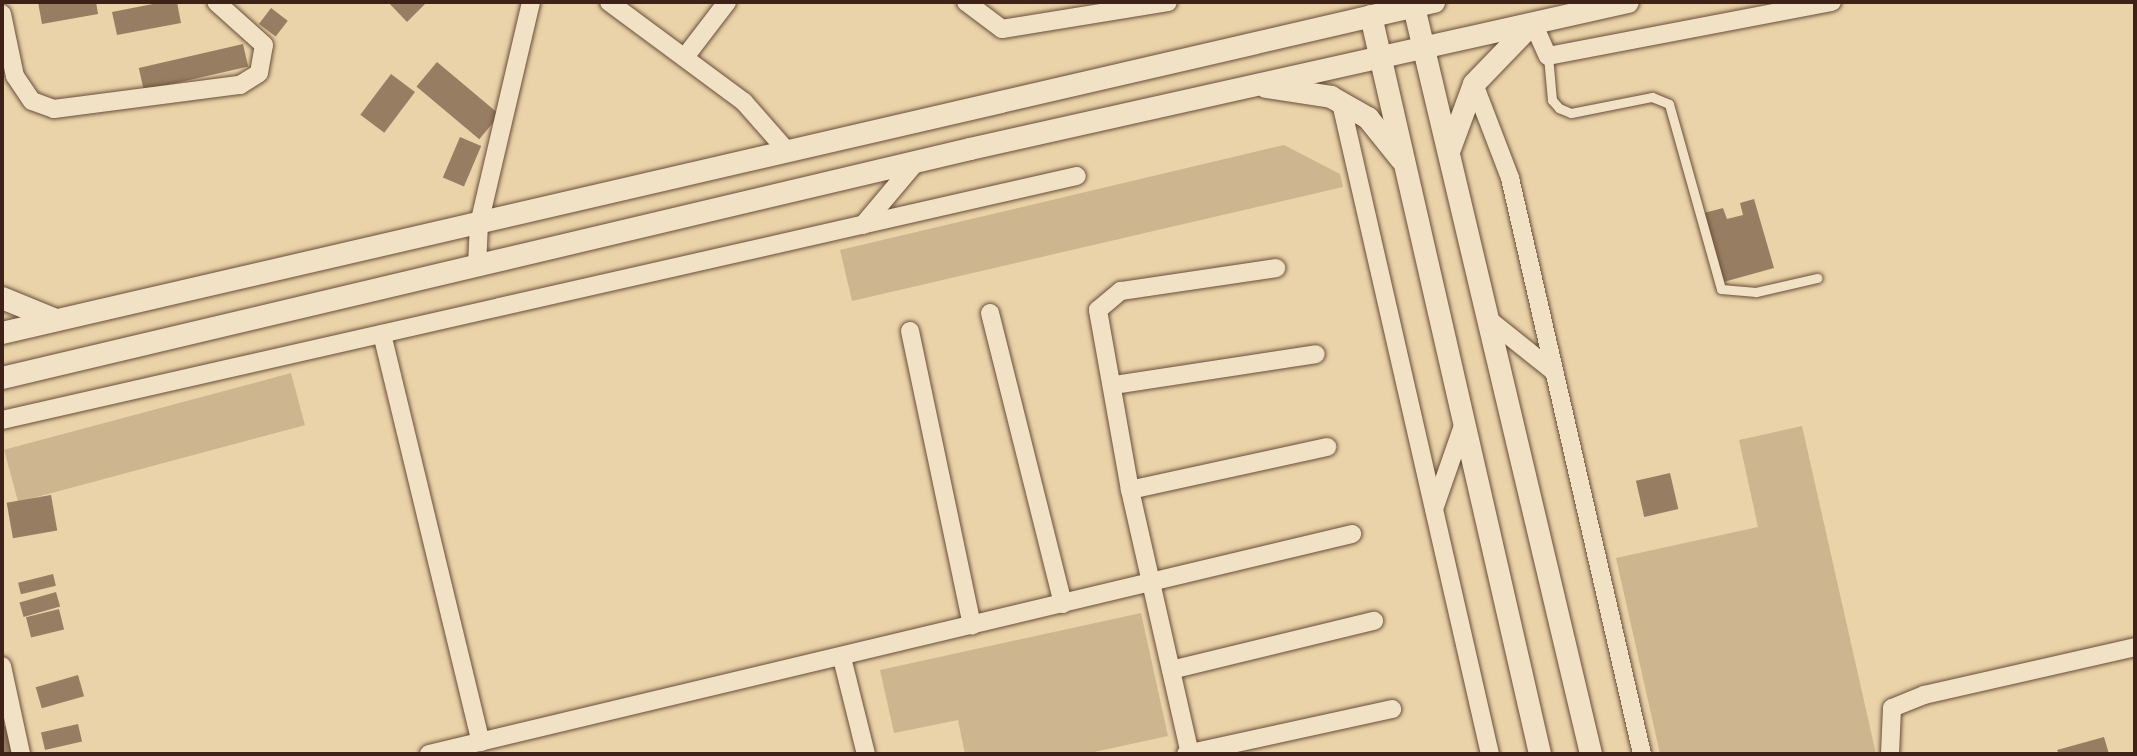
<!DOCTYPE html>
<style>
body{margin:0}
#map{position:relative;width:2137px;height:756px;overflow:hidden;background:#ead3a8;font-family:"Old Standard TT",serif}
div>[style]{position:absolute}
.green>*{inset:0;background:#cdb58f;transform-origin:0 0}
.building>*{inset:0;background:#977e62;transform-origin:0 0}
.roads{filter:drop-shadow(0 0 2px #694e3b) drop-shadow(0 0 2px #694e3b)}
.service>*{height:9px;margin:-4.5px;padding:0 4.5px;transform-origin:4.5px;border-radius:4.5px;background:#f1e2c6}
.minor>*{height:18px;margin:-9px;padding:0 9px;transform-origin:9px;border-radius:9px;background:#f1e2c6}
.tertiary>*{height:22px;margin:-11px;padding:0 11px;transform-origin:11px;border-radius:11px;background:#f1e2c6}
span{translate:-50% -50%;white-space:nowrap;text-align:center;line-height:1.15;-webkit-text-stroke:6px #f1e2c6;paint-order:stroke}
.frame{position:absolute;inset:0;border:4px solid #3e2217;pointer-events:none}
</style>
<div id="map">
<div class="green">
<div style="clip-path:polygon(1284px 145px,1340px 174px,1343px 187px,852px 301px,840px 250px)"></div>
<div style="left:291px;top:373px;width:54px;height:297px;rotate:75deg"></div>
<div style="clip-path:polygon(1802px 426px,1876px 754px,1660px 754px,1616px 558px,1758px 527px,1739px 440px)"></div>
<div style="clip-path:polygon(1141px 613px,1168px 736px,1085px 754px,965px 754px,958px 720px,894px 733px,880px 670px)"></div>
</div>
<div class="building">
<div style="clip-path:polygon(38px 2px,96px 2px,98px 14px,42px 24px)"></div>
<div style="clip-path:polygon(163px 2px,177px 2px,181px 23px,117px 35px,112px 12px)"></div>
<div style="clip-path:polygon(388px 2px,427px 2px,407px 22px)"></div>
<div style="left:271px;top:8px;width:21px;height:20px;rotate:37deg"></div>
<div style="left:243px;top:44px;width:23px;height:107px;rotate:77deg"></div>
<div style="left:437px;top:62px;width:82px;height:32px;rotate:40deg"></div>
<div style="left:391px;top:74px;width:30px;height:51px;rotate:37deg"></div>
<div style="left:460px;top:137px;width:23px;height:44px;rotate:23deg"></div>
<div style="clip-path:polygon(1754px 199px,1774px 268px,1720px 283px,1700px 214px,1723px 208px,1727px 219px,1743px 215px,1740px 203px)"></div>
<div style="left:1670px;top:473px;width:37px;height:35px;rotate:77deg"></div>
<div style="left:51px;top:495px;width:36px;height:45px;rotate:80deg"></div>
<div style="left:53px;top:574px;width:12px;height:36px;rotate:76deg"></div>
<div style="left:56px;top:592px;width:15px;height:38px;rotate:74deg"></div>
<div style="left:59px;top:609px;width:21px;height:34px;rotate:76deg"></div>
<div style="left:78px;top:675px;width:22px;height:44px;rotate:74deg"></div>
<div style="left:78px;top:724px;width:18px;height:38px;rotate:77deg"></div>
<div style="clip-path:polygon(2px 726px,5px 726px,13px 754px,2px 754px)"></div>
<div style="clip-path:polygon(2104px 737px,2109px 754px,2059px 754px,2057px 750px)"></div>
</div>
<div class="roads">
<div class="service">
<div style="left:1548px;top:56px;width:44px;rotate:84.8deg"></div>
<div style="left:1552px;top:100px;width:11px;rotate:49deg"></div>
<div style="left:1559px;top:108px;width:13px;rotate:23deg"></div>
<div style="left:1571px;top:113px;width:83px;rotate:-11.2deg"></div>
<div style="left:1652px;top:97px;width:18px;rotate:22deg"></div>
<div style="left:1669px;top:104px;width:192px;rotate:74.3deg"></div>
<div style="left:1721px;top:289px;width:35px;rotate:5deg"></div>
<div style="left:1756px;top:292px;width:63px;rotate:-12.9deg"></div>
</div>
<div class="minor">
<div style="left:609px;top:2px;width:168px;rotate:36.5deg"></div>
<div style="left:744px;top:102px;width:67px;rotate:48.7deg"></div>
<div style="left:966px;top:2px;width:45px;rotate:36.9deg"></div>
<div style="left:1002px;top:29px;width:168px;rotate:-9.2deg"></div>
<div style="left:2px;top:14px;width:63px;rotate:78.2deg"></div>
<div style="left:15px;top:76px;width:30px;rotate:56deg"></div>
<div style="left:32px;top:101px;width:23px;rotate:20deg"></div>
<div style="left:54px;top:109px;width:188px;rotate:-7.4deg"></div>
<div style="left:240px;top:85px;width:22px;rotate:-32deg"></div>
<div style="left:259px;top:73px;width:28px;rotate:-80deg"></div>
<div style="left:264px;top:45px;width:64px;rotate:-138.1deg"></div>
<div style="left:1533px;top:23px;width:36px;rotate:66deg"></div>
<div style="left:1548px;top:56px;width:289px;rotate:-10.8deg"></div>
<div style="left:685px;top:57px;width:69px;rotate:-52.6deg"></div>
<div style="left:1474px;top:84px;width:101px;rotate:69deg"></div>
<div style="left:1510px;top:178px;width:591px;rotate:77.09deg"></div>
<div style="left:1341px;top:103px;width:668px;rotate:77.11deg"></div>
<div style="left:863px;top:225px;width:82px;rotate:-49.9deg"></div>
<div style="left:477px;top:266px;width:42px;rotate:-87.3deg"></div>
<div style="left:479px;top:224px;width:228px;rotate:-76.8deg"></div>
<div style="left:990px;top:313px;width:300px;rotate:75.9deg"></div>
<div style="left:1488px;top:319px;width:82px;rotate:38.6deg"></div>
<div style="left:910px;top:331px;width:301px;rotate:78.1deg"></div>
<div style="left:382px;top:334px;width:420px;rotate:76.4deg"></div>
<div style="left:1114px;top:385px;width:204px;rotate:-8.7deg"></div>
<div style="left:2px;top:420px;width:1102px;rotate:-12.79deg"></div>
<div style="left:1130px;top:490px;width:202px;rotate:-12.3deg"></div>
<div style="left:1434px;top:509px;width:91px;rotate:-70.8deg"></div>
<div style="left:842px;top:658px;width:99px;rotate:76deg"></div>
<div style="left:2px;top:666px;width:90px;rotate:77.8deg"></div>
<div style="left:1171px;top:670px;width:209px;rotate:-13.6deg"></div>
<div style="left:429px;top:754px;width:949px;rotate:-13.41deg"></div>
<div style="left:1186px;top:754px;width:211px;rotate:-12.3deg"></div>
<div style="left:1190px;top:754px;width:271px;rotate:-102.8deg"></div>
<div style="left:1130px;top:490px;width:183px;rotate:-100.1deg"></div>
<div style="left:1098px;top:310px;width:30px;rotate:-40deg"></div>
<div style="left:1121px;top:291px;width:157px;rotate:-8.4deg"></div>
<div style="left:1890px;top:754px;width:46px;rotate:-87.5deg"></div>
<div style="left:1892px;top:708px;width:35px;rotate:-22deg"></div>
<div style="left:1924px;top:695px;width:216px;rotate:-12.8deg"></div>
</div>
<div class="tertiary">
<div style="left:1414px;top:7px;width:768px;rotate:76.67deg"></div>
<div style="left:1371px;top:16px;width:757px;rotate:77.1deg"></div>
<div style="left:1266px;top:87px;width:66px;rotate:8.7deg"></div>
<div style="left:1331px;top:97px;width:43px;rotate:29.6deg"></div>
<div style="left:1368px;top:118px;width:53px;rotate:51.2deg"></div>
<div style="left:1450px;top:149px;width:69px;rotate:-69.7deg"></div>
<div style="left:1474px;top:84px;width:83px;rotate:-46deg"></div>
<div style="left:2px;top:298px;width:58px;rotate:22.2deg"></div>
<div style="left:2px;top:333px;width:1470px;rotate:-13.02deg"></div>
<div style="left:2px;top:378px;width:995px;rotate:-13.31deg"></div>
<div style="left:970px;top:149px;width:674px;rotate:-12.59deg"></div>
</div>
</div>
<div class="frame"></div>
</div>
